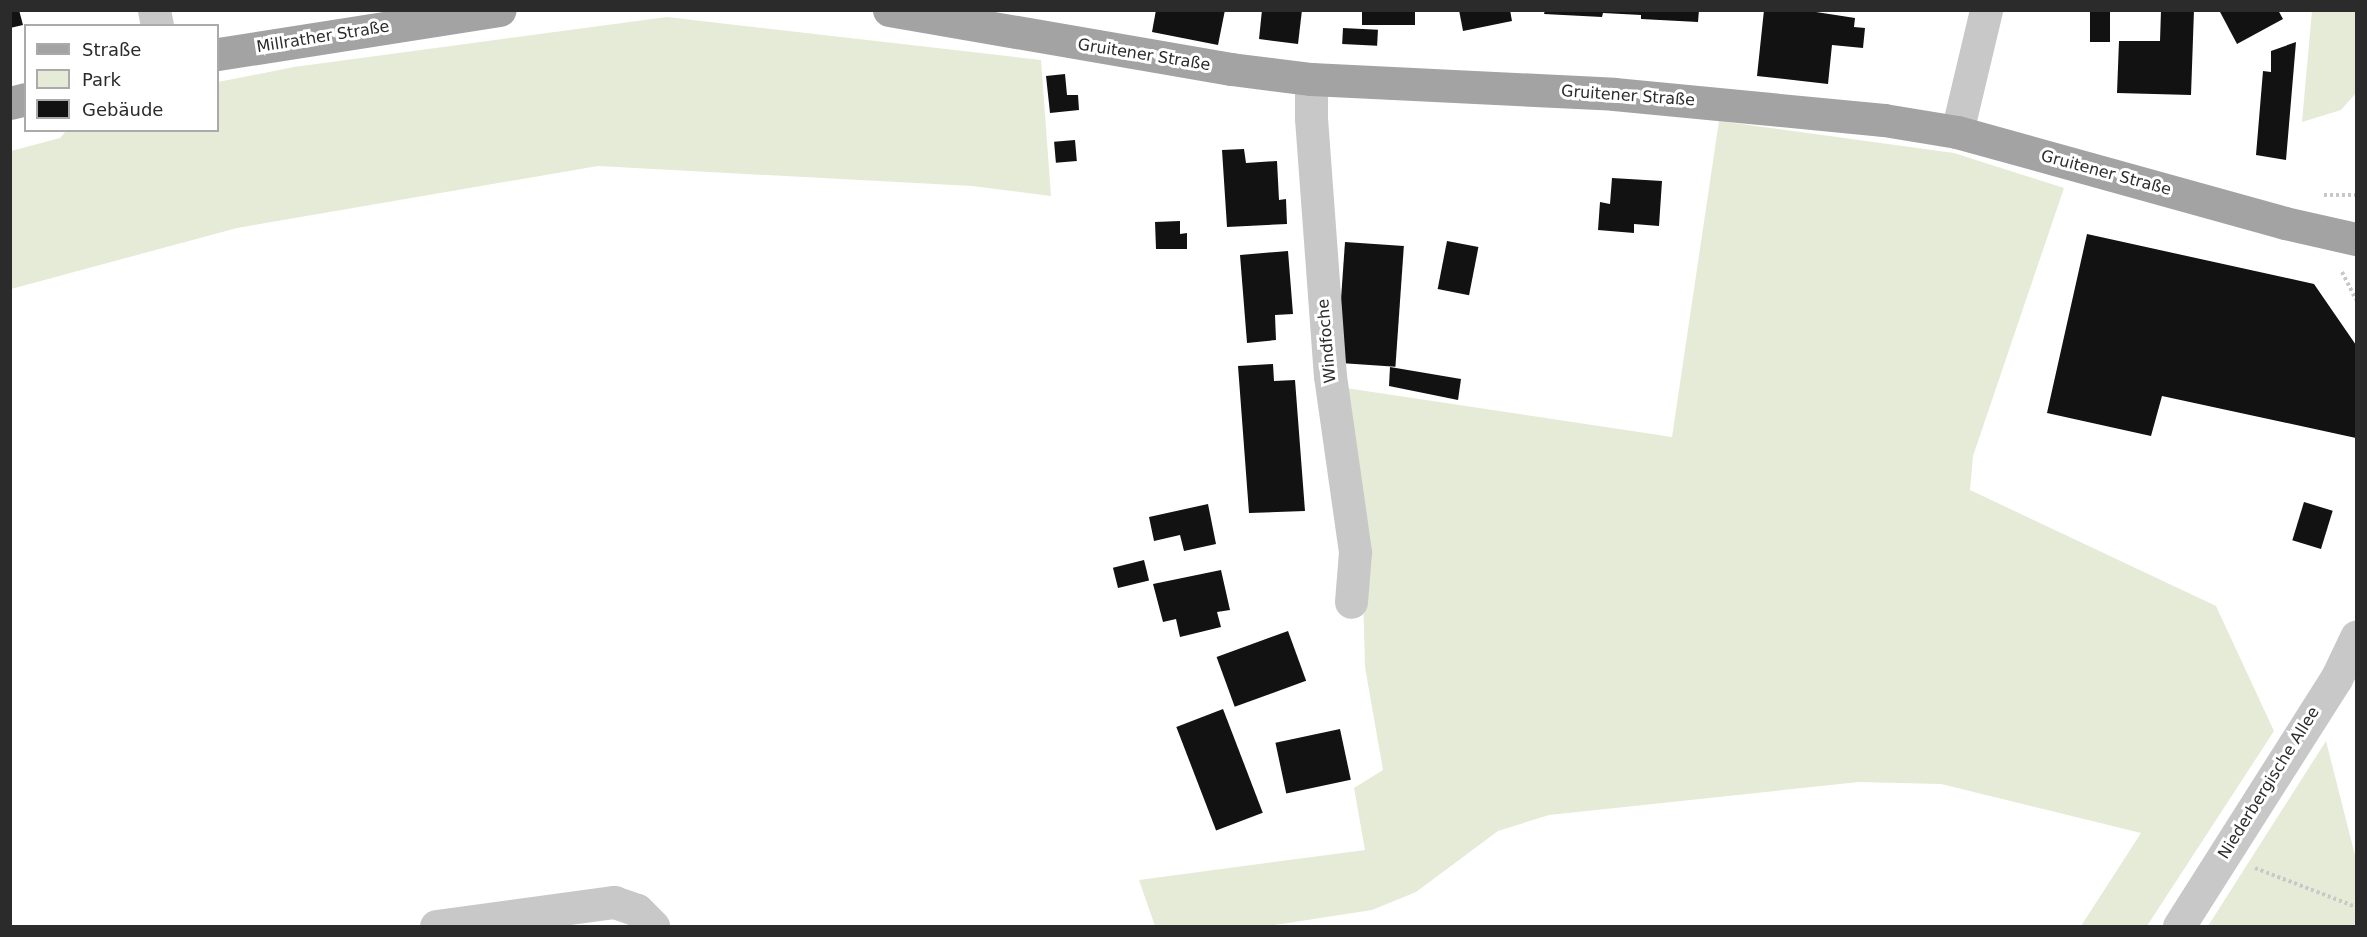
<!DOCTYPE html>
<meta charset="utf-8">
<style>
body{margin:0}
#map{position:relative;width:2367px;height:937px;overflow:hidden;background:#fff;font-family:"DejaVu Sans",sans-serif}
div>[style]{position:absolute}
.green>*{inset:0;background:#e5ebd7}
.building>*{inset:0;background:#121212;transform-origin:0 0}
.path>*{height:4px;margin-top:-2px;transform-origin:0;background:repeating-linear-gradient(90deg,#c8c8c8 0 3px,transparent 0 6px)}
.minor>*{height:33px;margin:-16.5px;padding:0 16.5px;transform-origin:16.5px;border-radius:16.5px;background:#c8c8c8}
.major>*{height:33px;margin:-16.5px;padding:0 16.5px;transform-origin:16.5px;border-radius:16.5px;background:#a3a3a3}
span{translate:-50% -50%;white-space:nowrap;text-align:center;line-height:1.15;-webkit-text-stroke:6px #fff;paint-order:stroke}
.street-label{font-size:16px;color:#2b2b2b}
.frame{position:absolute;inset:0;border:12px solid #2b2b2b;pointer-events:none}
.legend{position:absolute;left:24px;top:24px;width:195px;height:108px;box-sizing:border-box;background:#fff;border:2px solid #aaa;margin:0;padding:8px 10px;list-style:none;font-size:18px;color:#2b2b2b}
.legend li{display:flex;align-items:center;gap:12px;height:30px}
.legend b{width:30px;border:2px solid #aaa}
</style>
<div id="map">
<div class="green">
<div style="clip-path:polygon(2312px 11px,2356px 11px,2356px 93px,2341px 110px,2302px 122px)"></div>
<div style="clip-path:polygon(667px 17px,1041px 60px,1051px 196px,972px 186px,598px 166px,237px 228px,11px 289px,11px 151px,60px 138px,66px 131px,218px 130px,218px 82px,294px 67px)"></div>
<div style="clip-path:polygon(1719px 121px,1954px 153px,2064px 188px,1973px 456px,1970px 490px,2216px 606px,2274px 731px,2147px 926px,2081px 926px,2141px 833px,1941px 784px,1859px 782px,1549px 815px,1498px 831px,1416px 892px,1372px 910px,1268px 926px,1155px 926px,1139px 880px,1365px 850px,1354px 788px,1383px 770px,1365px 667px,1363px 593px,1339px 387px,1672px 437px)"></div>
<div style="clip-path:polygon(2326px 741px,2356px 859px,2356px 926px,2208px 926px)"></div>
</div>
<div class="building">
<div style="clip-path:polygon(10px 10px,19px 10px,23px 25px,10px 28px)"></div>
<div style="clip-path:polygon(1156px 10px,1225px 10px,1218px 45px,1152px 32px)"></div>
<div style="clip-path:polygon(1262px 10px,1302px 10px,1298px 44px,1259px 39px)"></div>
<div style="left:1362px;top:10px;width:53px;height:15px"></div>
<div style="clip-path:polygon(1459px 10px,1510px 10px,1512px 21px,1463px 31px)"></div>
<div style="clip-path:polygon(1545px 10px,1699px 10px,1698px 22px,1641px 19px,1641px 15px,1603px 13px,1602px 17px,1544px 14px)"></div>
<div style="clip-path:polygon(1764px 10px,1803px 10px,1855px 18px,1854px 27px,1865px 28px,1863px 48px,1832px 45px,1828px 84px,1757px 76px)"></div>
<div style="left:2090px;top:10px;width:20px;height:32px"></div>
<div style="clip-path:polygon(2161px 10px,2194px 10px,2191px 95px,2117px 93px,2119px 41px,2160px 41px)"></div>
<div style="clip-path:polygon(2219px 10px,2278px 10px,2283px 19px,2237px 44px)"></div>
<div style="left:1343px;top:28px;width:35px;height:16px;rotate:3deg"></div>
<div style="clip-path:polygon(2296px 42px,2286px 160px,2256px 155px,2263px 71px,2271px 72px,2271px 51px)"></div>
<div style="clip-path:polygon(1065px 74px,1067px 95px,1078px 95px,1079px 110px,1050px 113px,1046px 76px)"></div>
<div style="left:1075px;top:140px;width:21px;height:21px;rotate:85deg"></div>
<div style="clip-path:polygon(1244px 149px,1246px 163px,1277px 161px,1279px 200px,1286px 199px,1287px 224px,1227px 227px,1222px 150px)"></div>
<div style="clip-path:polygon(1612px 178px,1662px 181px,1659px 226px,1634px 224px,1634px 233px,1598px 230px,1600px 202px,1610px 204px)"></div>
<div style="clip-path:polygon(1180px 221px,1180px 234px,1187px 233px,1187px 249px,1156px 249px,1155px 222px)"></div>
<div style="clip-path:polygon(2087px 234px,2314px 284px,2356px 345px,2356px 438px,2162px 396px,2151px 436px,2047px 413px)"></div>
<div style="left:1447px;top:241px;width:32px;height:49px;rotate:11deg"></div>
<div style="left:1345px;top:242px;width:59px;height:121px;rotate:4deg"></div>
<div style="clip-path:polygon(1288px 251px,1293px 314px,1275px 315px,1276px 340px,1247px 343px,1240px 255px)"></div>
<div style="clip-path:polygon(1273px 364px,1274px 381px,1295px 380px,1305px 511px,1249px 513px,1238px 366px)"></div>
<div style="clip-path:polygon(1390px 367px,1461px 379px,1458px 400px,1389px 386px)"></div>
<div style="left:2304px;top:502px;width:30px;height:40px;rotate:17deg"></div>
<div style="clip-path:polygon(1208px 504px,1216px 544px,1184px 551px,1180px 535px,1154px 541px,1149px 517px)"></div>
<div style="left:1144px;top:560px;width:21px;height:32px;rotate:76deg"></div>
<div style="clip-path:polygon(1221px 570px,1230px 610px,1217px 612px,1221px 627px,1180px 637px,1176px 619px,1163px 622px,1153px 584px)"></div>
<div style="left:1288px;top:631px;width:53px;height:76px;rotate:70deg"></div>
<div style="left:1223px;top:709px;width:111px;height:50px;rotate:69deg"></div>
<div style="left:1340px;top:729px;width:52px;height:66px;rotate:78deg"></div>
</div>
<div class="path">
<div style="left:2324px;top:195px;width:32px"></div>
<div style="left:2342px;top:272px;width:31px;rotate:63deg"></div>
<div style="left:2255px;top:868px;width:108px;rotate:21.1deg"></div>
</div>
<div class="minor">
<div style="left:154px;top:10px;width:16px;rotate:79deg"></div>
<div style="left:1311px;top:79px;width:39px;rotate:90deg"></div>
<div style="left:1311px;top:118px;width:259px;rotate:85.8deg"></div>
<div style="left:1330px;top:376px;width:178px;rotate:81.9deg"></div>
<div style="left:1355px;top:552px;width:50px;rotate:94.6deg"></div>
<div style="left:1957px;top:132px;width:125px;rotate:-76.6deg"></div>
<div style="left:436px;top:926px;width:180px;rotate:-7.7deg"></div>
<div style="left:614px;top:902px;width:24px;rotate:19deg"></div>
<div style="left:637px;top:910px;width:23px;rotate:45deg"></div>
<div style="left:2179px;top:926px;width:293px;rotate:-57.6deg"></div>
<div style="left:2336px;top:679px;width:47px;rotate:-64.5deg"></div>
</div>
<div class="major">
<div style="left:889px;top:10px;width:347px;rotate:9.8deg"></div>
<div style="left:1231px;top:69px;width:81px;rotate:7.1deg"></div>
<div style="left:1311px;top:79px;width:303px;rotate:2.8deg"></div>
<div style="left:1614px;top:94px;width:271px;rotate:5.5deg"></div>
<div style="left:1884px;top:120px;width:74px;rotate:9.3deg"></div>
<div style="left:1957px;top:132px;width:340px;rotate:15.5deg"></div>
<div style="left:2285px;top:223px;width:73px;rotate:12.7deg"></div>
<div style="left:218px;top:54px;width:285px;rotate:-8.9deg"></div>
<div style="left:10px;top:103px;width:16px;rotate:-14deg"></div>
</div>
<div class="street-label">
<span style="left:323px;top:37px;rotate:-9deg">Millrather Straße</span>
<span style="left:1144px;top:55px;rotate:9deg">Gruitener Straße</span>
<span style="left:1628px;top:96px;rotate:4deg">Gruitener Straße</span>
<span style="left:2106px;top:173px;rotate:15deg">Gruitener Straße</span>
<span style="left:1327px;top:341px;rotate:-95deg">Windfoche</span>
<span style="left:2269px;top:783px;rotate:-58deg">Niederbergische Allee</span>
</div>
<div class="frame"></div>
<ul class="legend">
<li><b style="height:8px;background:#a3a3a3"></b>Straße</li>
<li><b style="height:16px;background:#e5ebd7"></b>Park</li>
<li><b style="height:16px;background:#121212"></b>Gebäude</li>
</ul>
</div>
